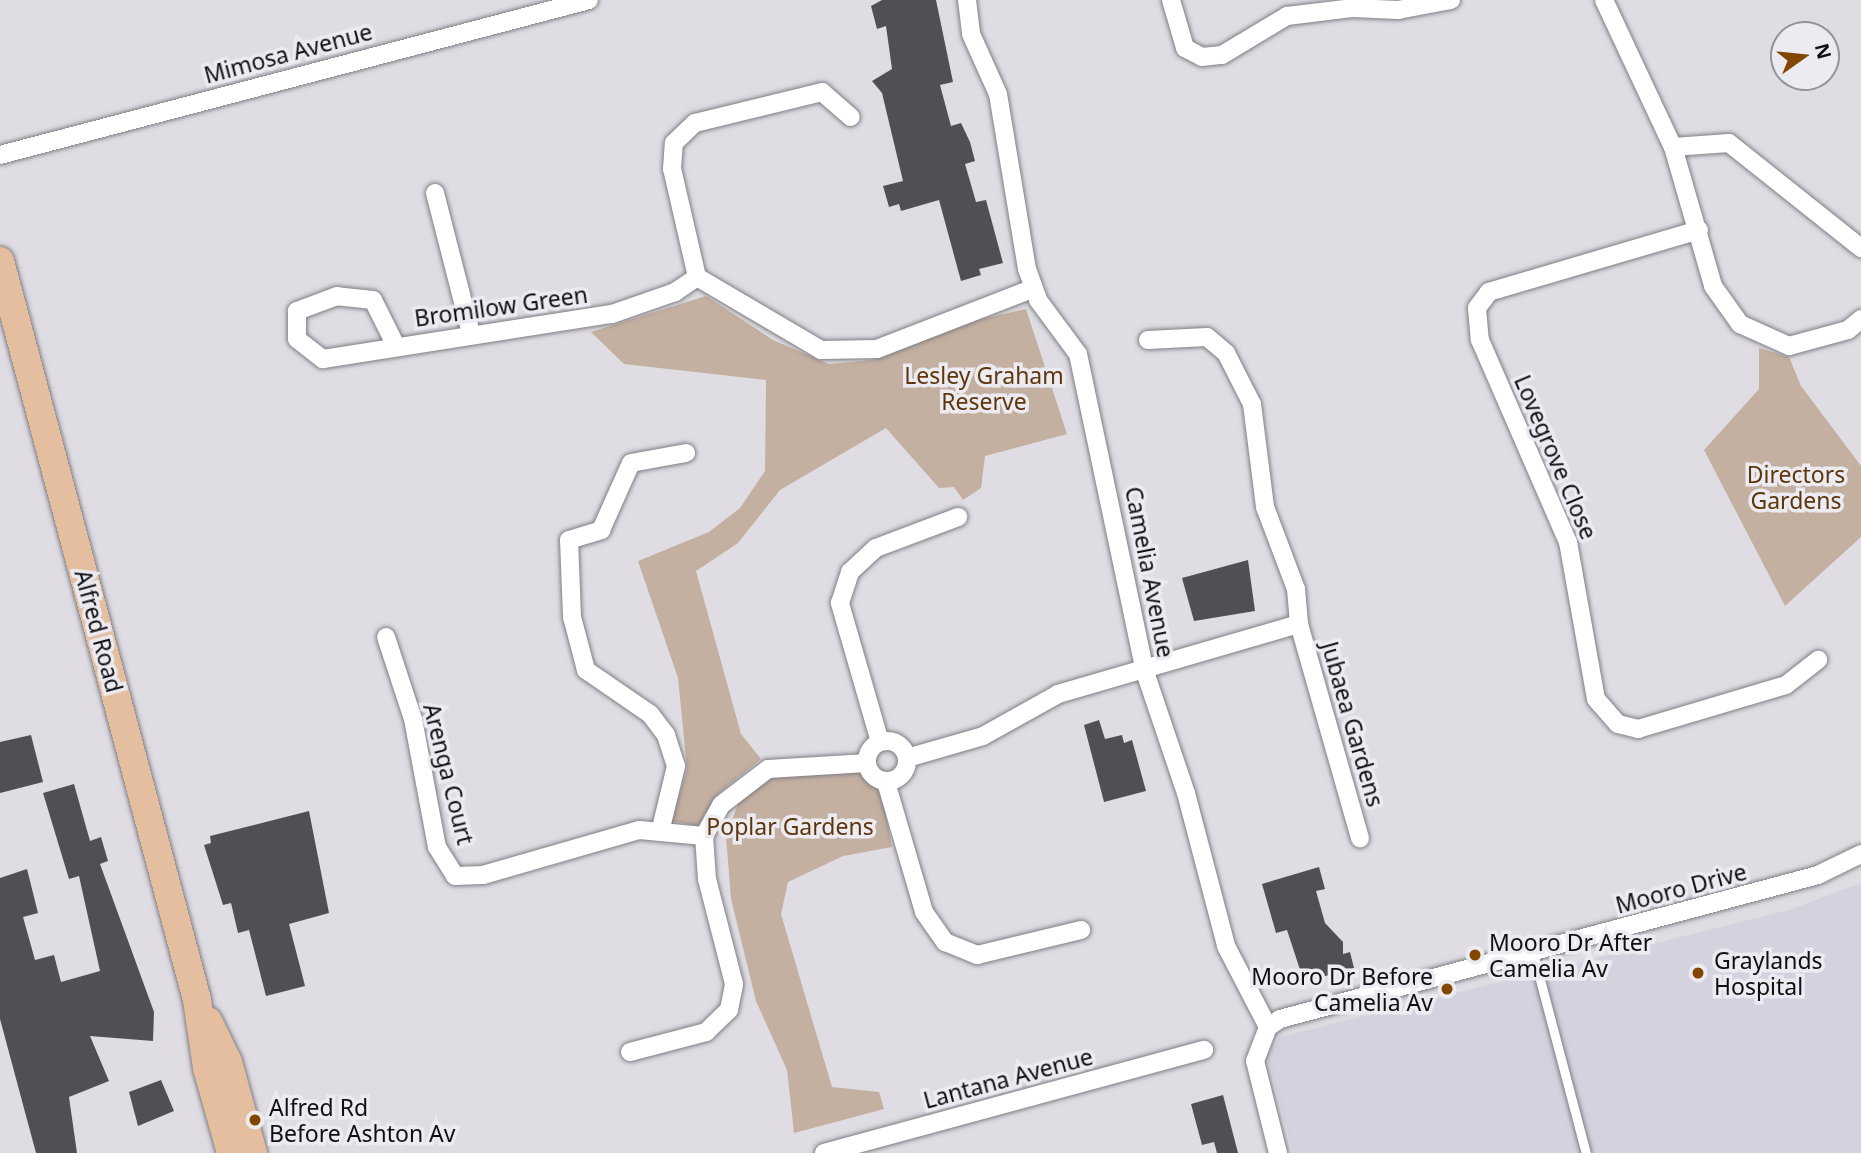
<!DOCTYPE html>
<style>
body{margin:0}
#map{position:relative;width:1861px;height:1153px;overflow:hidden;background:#dfdde3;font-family:"Noto Sans",sans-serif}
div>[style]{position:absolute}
.built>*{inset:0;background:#d5d2df}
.green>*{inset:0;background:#c4b0a0}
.building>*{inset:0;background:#504f54}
.roads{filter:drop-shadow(0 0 2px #7f7e83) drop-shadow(0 0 2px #7f7e83)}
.lane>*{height:9px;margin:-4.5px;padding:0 4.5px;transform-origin:4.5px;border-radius:4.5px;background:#fff}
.street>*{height:18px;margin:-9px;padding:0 9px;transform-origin:9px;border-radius:9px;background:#fff}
.street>.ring{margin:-9px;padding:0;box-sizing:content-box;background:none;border:18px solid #fff;border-radius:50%}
.primary>*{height:28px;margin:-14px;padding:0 14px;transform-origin:14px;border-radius:14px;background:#e4be9e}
.dots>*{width:19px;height:19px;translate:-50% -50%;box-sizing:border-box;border:4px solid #ecebf1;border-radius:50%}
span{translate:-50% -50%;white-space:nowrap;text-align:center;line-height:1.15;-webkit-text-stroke:7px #ecebf1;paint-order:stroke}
.street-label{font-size:23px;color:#100f11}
.park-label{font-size:23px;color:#5f360c}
.poi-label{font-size:23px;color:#100f11}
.left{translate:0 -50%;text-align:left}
.right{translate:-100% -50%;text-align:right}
.north{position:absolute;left:1770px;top:21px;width:70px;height:70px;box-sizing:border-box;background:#ecebf1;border:2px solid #949397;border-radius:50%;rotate:75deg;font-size:19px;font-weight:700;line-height:28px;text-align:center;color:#100f11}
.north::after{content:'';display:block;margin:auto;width:24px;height:32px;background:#814600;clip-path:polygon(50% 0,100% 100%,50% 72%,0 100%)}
</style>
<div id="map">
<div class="built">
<div style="clip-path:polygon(1861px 883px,1861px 1153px,1293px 1153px,1267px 1055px,1280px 1037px,1789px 910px)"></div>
</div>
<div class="green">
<div style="clip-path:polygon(706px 296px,773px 340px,829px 364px,873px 360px,977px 320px,1026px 309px,1067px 434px,985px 456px,981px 488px,963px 500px,954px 487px,939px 488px,886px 428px,780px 490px,738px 543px,696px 571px,741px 734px,761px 759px,718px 794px,701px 827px,672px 821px,687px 768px,678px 678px,638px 561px,709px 532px,740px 508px,765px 471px,766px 380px,624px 364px,591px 332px)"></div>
<div style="clip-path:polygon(1759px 348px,1789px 357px,1801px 386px,1861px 466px,1861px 537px,1785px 606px,1704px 450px,1759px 389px)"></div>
<div style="clip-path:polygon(856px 764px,881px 789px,892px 847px,843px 856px,788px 882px,781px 914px,832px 1087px,879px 1092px,884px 1109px,794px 1133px,787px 1070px,756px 1001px,731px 899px,726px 836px,738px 804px,771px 777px)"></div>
</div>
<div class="building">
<div style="clip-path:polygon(882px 0,936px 0,953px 82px,940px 85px,951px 126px,961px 123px,970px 142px,975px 161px,965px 164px,976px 202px,986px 200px,1003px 263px,979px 269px,981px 275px,961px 281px,939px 200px,901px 211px,899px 204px,889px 207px,883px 186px,903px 181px,882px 93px,872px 81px,892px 69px,886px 26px,877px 29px,871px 6px)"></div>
<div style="clip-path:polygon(1248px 560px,1255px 611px,1194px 621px,1182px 578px)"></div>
<div style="clip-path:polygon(1099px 720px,1105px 739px,1122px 735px,1124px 743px,1132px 740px,1146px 791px,1104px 802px,1084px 725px)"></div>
<div style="clip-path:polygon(31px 735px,43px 782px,0 793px,0 742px)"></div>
<div style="clip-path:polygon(74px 784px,90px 841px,101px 837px,108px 861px,100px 864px,154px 1012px,153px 1041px,90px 1036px,109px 1081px,69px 1097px,77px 1153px,36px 1153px,0 1019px,0 878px,27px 869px,38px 913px,23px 917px,35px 960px,54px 955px,61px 982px,100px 971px,79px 876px,69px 879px,43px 793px)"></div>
<div style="clip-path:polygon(309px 811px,329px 913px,289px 924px,305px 986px,266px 996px,249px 930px,238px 933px,231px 903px,223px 905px,204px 845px,211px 843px,210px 836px)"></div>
<div style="clip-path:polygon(1319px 867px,1325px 889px,1316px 891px,1325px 923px,1343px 942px,1343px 954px,1350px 952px,1354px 968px,1304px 982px,1287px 930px,1276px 933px,1262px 884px)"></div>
<div style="clip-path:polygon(161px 1080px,174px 1111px,138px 1126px,129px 1092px)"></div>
<div style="clip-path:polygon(1223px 1095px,1238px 1153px,1217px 1153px,1214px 1142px,1202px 1145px,1191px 1104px)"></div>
</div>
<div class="roads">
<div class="lane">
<div style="left:1533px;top:953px;width:207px;rotate:75.2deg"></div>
</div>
<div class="street">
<div style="left:967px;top:0;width:34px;rotate:83deg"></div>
<div style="left:971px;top:34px;width:66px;rotate:65.8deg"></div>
<div style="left:998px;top:94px;width:177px;rotate:80.6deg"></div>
<div style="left:1027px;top:269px;width:33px;rotate:70deg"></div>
<div style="left:1038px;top:300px;width:67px;rotate:53.5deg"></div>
<div style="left:1078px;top:354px;width:325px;rotate:78.1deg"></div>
<div style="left:1145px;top:672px;width:128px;rotate:71.3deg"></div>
<div style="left:1186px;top:793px;width:158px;rotate:75.3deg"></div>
<div style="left:1226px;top:946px;width:91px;rotate:62.6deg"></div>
<div style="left:1171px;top:0;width:50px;rotate:73.7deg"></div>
<div style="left:1185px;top:48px;width:19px;rotate:28deg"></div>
<div style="left:1202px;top:57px;width:20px;rotate:-6deg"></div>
<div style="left:1222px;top:55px;width:76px;rotate:-31deg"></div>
<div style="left:1287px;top:16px;width:65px;rotate:-7deg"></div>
<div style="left:1352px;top:8px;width:46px;rotate:2.5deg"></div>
<div style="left:1398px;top:10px;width:54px;rotate:-10.7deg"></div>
<div style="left:1604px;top:0;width:162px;rotate:64.9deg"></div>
<div style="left:1673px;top:147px;width:145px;rotate:73.9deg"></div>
<div style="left:1713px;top:286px;width:47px;rotate:54.6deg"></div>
<div style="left:1740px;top:324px;width:54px;rotate:24.2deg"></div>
<div style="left:1789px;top:346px;width:61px;rotate:-15.2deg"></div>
<div style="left:1848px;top:330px;width:17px;rotate:-40deg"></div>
<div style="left:1673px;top:147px;width:56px;rotate:-4.1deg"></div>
<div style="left:1729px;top:143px;width:169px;rotate:38.5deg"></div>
<div style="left:0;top:155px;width:609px;rotate:-14.74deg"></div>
<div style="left:435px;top:193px;width:145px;rotate:75.6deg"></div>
<div style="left:1699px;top:230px;width:219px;rotate:163.6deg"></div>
<div style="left:1489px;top:292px;width:20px;rotate:127deg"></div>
<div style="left:1477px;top:308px;width:32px;rotate:85deg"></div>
<div style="left:1480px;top:340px;width:220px;rotate:66.5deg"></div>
<div style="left:1568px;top:542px;width:159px;rotate:79.9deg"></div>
<div style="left:1596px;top:699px;width:33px;rotate:49deg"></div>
<div style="left:1618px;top:724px;width:21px;rotate:14deg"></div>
<div style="left:1638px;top:729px;width:154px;rotate:-16.6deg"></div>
<div style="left:1786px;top:685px;width:41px;rotate:-38deg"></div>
<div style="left:697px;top:277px;width:111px;rotate:-103deg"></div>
<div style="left:672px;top:169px;width:26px;rotate:-86deg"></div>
<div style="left:674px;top:143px;width:29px;rotate:-44deg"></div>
<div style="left:695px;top:123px;width:131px;rotate:-13.7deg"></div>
<div style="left:822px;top:92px;width:38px;rotate:41deg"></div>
<div style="left:1148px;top:340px;width:59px;rotate:-2.9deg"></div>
<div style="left:1207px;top:337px;width:25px;rotate:40deg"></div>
<div style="left:1226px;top:353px;width:57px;rotate:63deg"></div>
<div style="left:1252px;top:404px;width:104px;rotate:82.8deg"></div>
<div style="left:1265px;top:507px;width:88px;rotate:69.3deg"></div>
<div style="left:1296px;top:589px;width:35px;rotate:85deg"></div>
<div style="left:1299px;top:624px;width:223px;rotate:74.1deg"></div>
<div style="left:396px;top:346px;width:51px;rotate:-116.6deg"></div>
<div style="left:373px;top:300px;width:36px;rotate:-174deg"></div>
<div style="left:337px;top:296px;width:43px;rotate:159.4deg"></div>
<div style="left:297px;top:311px;width:28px;rotate:90deg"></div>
<div style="left:297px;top:339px;width:33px;rotate:38deg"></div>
<div style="left:323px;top:359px;width:292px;rotate:-8.9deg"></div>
<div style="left:612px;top:314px;width:67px;rotate:-19.2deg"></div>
<div style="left:675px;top:292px;width:27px;rotate:-34deg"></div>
<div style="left:697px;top:277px;width:144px;rotate:30.5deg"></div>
<div style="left:821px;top:350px;width:56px;rotate:-1deg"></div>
<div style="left:877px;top:349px;width:168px;rotate:-21.2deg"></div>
<div style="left:386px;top:637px;width:86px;rotate:71.8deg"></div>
<div style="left:413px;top:719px;width:130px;rotate:79.4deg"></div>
<div style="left:437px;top:847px;width:34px;rotate:58deg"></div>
<div style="left:455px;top:876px;width:28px;rotate:-2deg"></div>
<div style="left:483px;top:875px;width:162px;rotate:-16.1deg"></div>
<div style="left:639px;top:830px;width:65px;rotate:5.3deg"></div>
<div class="ring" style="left:867px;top:741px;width:22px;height:22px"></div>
<div style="left:880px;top:742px;width:145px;rotate:-106.1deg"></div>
<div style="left:840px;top:603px;width:33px;rotate:-72deg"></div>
<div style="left:850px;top:572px;width:35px;rotate:-43deg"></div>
<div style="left:876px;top:548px;width:88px;rotate:-20.7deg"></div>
<div style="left:907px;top:758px;width:79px;rotate:-16.1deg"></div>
<div style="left:983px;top:736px;width:86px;rotate:-29.2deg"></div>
<div style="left:1058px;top:694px;width:251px;rotate:-16.2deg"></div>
<div style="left:886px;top:782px;width:135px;rotate:73.7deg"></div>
<div style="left:924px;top:912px;width:37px;rotate:55deg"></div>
<div style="left:945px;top:942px;width:35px;rotate:22deg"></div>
<div style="left:977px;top:955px;width:107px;rotate:-13.5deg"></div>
<div style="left:661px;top:828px;width:64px;rotate:-76.4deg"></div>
<div style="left:676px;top:766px;width:33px;rotate:-108deg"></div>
<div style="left:666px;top:735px;width:26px;rotate:-127deg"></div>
<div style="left:650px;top:714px;width:78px;rotate:-145.5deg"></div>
<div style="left:586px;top:670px;width:55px;rotate:-104.8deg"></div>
<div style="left:572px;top:617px;width:77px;rotate:-92.2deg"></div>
<div style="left:569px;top:540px;width:34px;rotate:-17deg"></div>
<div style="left:601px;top:530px;width:73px;rotate:-65.9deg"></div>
<div style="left:631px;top:463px;width:56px;rotate:-10.3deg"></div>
<div style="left:630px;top:1052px;width:79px;rotate:-14.7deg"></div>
<div style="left:706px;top:1032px;width:32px;rotate:-44deg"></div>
<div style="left:729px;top:1010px;width:26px;rotate:-79deg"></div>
<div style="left:734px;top:984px;width:108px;rotate:-104.4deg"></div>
<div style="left:707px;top:879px;width:43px;rotate:-94deg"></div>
<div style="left:704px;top:836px;width:35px;rotate:-61deg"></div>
<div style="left:721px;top:805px;width:59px;rotate:-37.5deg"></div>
<div style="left:768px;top:769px;width:99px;rotate:-3.5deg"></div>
<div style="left:824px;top:1153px;width:394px;rotate:-15.2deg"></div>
<div style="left:1278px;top:1153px;width:95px;rotate:-104deg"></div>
<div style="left:1255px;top:1061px;width:36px;rotate:-69deg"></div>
<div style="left:1268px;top:1027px;width:14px;rotate:-34deg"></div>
<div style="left:1280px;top:1019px;width:557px;rotate:-14.98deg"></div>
<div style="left:1818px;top:875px;width:48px;rotate:-26deg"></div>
</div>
<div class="primary">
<div style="left:0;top:261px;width:765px;rotate:75.07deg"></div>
<div style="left:197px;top:1000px;width:69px;rotate:81.6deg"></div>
<div style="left:207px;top:1068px;width:88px;rotate:74.2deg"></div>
<div style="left:208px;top:1021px;width:46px;rotate:64deg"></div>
<div style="left:228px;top:1062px;width:94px;rotate:74.6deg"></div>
</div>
</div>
<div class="dots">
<div style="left:1475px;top:955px;background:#814600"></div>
<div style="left:1698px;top:973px;background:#814600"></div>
<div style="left:1447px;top:989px;background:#814600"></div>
<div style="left:255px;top:1120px;background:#814600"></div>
</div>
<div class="street-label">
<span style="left:288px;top:53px;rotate:-15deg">Mimosa Avenue</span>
<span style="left:501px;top:306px;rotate:-8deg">Bromilow Green</span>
<span style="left:1556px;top:457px;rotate:67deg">Lovegrove Close</span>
<span style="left:1150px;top:572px;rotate:79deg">Camelia Avenue</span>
<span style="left:99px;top:631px;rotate:75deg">Alfred Road</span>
<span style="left:1353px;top:724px;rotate:74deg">Jubaea Gardens</span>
<span style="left:449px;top:774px;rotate:76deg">Arenga Court</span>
<span style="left:1681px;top:888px;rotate:-15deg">Mooro Drive</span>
<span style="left:1008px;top:1078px;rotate:-15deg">Lantana Avenue</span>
</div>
<div class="park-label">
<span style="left:984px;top:388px">Lesley Graham<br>Reserve</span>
<span style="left:1796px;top:487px">Directors<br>Gardens</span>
<span style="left:790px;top:826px">Poplar Gardens</span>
</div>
<div class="poi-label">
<span class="left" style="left:1489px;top:955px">Mooro Dr After<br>Camelia Av</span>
<span class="left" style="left:1714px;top:973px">Graylands<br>Hospital</span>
<span class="right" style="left:1433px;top:989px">Mooro Dr Before<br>Camelia Av</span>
<span class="left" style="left:269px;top:1120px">Alfred Rd<br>Before Ashton Av</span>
</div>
<div class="north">N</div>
</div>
